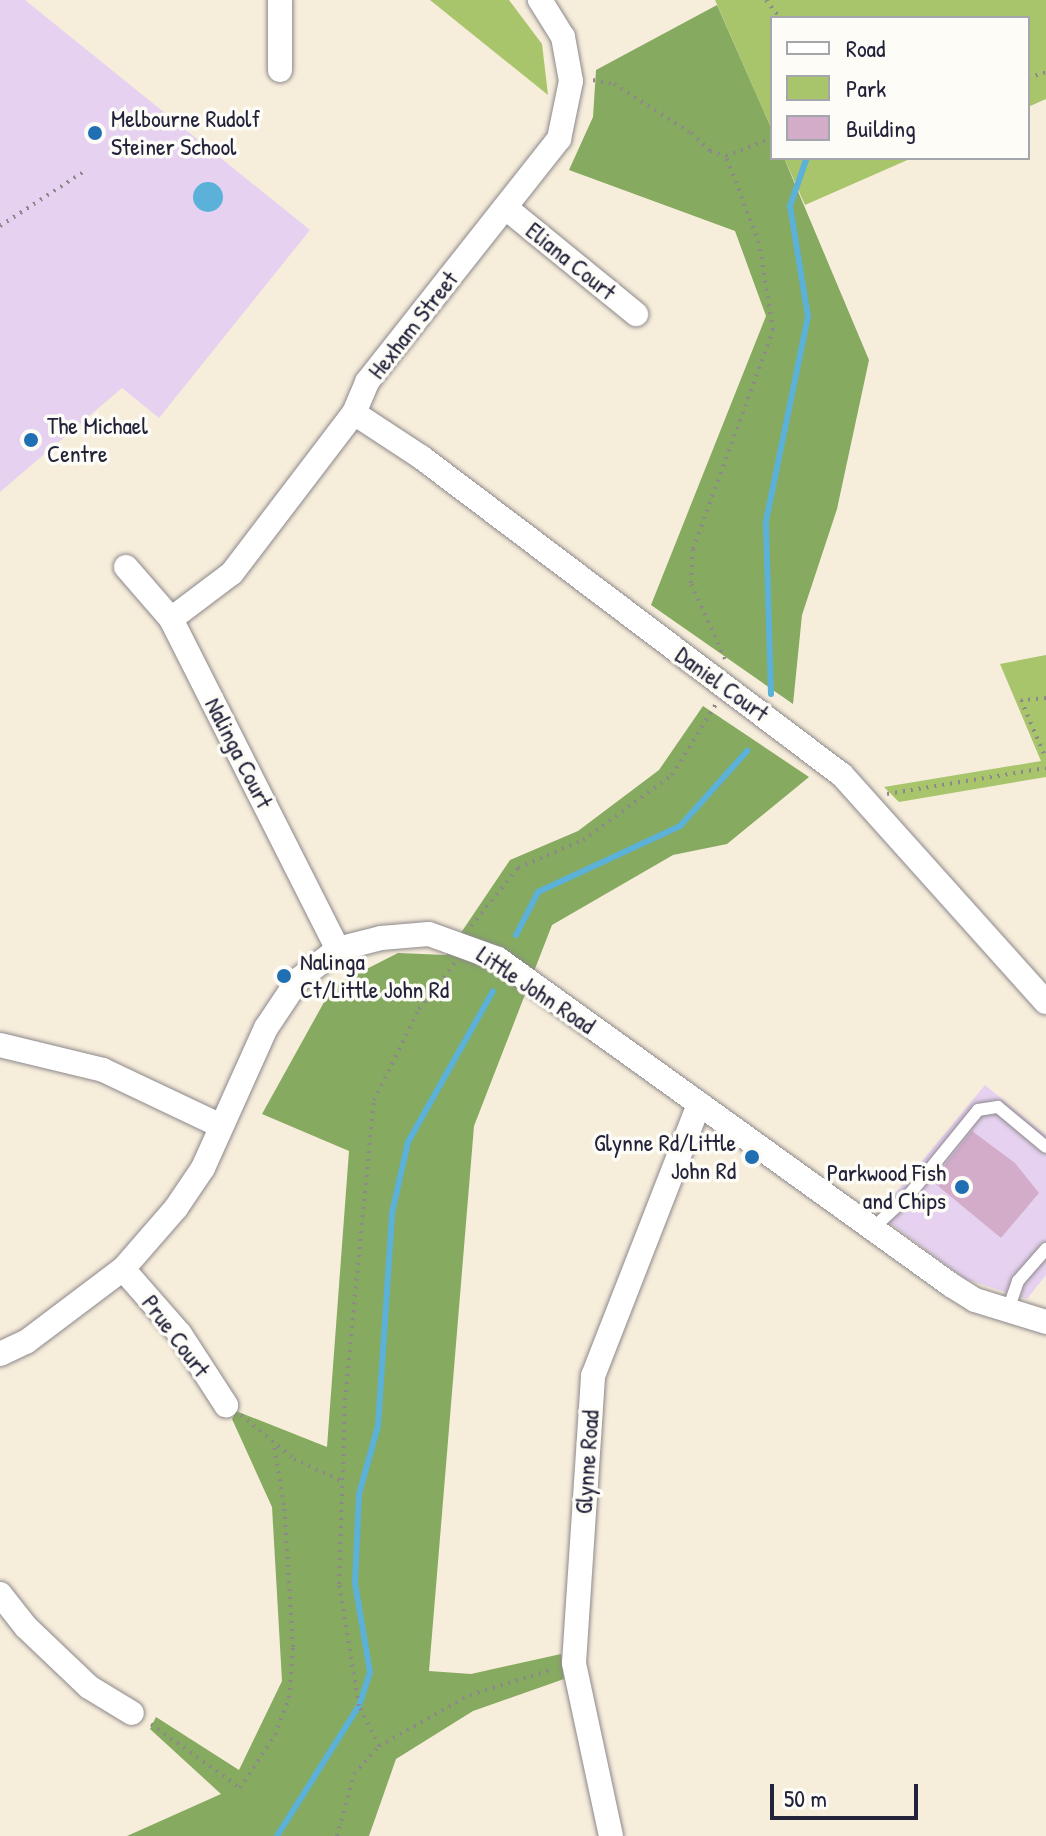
<!DOCTYPE html>
<style>
body{margin:0}
#map{position:relative;width:1046px;height:1836px;overflow:hidden;background:#f7eddb;font-family:"Patrick Hand",sans-serif}
div>[style]{position:absolute}
.built>*{inset:0;background:#e6d2f0}
.green>*{inset:0;background:#a9c56c}
.forest>*{inset:0;background:#86aa60}
.water>*{inset:0;background:#5bb1d8}
.round{border-radius:50%}
.stream>*{height:6px;margin:-3px;padding:0 3px;transform-origin:3px;border-radius:3px;background:#5bb1d8}
.building>*{inset:0;background:#d3acca}
.path>*{height:4px;margin-top:-2px;transform-origin:0;background:repeating-linear-gradient(90deg,#8c888b 0 2px,transparent 0 8px)}
.roads{filter:drop-shadow(0 0 2px #8c888b) drop-shadow(0 0 2px #8c888b)}
.lane>*{height:12px;margin:-6px;padding:0 6px;transform-origin:6px;border-radius:6px;background:#fff}
.street>*{height:24px;margin:-12px;padding:0 12px;transform-origin:12px;border-radius:12px;background:#fff}
.dots>*{width:22px;height:22px;translate:-50% -50%;box-sizing:border-box;border:4px solid #fdfcf7;border-radius:50%}
span{translate:-50% -50%;white-space:nowrap;text-align:center;line-height:1.15;-webkit-text-stroke:7px #fdfcf7;paint-order:stroke}
.poi-label{font-size:24px;color:#22223b}
.left{translate:0 -50%;text-align:left}
.right{translate:-100% -50%;text-align:right}
.street-label{font-size:24px;color:#22223b}
.legend{position:absolute;left:770px;top:16px;width:260px;height:144px;box-sizing:border-box;background:#fdfcf7;border:2px solid #a5a5ac;margin:0;padding:10px 14px;list-style:none;font-size:24px;color:#22223b}
.legend li{display:flex;align-items:center;gap:16px;height:40px}
.legend b{width:40px;border:2px solid #a5a5ac}
.scale{position:absolute;left:770px;top:1784px;width:148px;height:36px;box-sizing:border-box;border:4px solid #22223b;border-top:0;padding-left:10px;font-size:24px;line-height:28px;white-space:nowrap;color:#22223b;-webkit-text-stroke:6px #fdfcf7;paint-order:stroke}
</style>
<div id="map">
<div class="built">
<div style="clip-path:polygon(0 0,25px 0,310px 230px,159px 418px,122px 388px,0 492px)"></div>
<div style="clip-path:polygon(985px 1085px,1046px 1135px,1046px 1275px,1027px 1299px,965px 1279px,878px 1214px)"></div>
</div>
<div class="green">
<div style="clip-path:polygon(430px 0,509px 0,542px 44px,548px 95px)"></div>
<div style="clip-path:polygon(715px 0,1046px 0,1046px 99px,1028px 107px,1028px 18px,772px 18px,772px 130px)"></div>
<div style="clip-path:polygon(784px 158px,912px 158px,805px 205px)"></div>
<div style="clip-path:polygon(1046px 655px,1046px 777px,899px 802px,884px 787px,1041px 761px,1000px 664px)"></div>
</div>
<div class="forest">
<div style="clip-path:polygon(717px 5px,772px 130px,772px 158px,784px 158px,869px 360px,837px 509px,802px 615px,793px 704px,651px 605px,766px 316px,735px 231px,569px 170px,593px 117px,596px 70px)"></div>
<div style="clip-path:polygon(703px 706px,809px 777px,727px 844px,673px 855px,552px 925px,474px 1126px,429px 1671px,471px 1674px,561px 1654px,564px 1679px,473px 1711px,396px 1759px,369px 1836px,127px 1836px,221px 1794px,150px 1729px,156px 1717px,239px 1770px,282px 1681px,272px 1507px,232px 1419px,236px 1411px,327px 1447px,349px 1151px,262px 1114px,333px 986px,398px 953px,446px 955px,510px 860px,578px 831px,659px 770px)"></div>
</div>
<div class="water">
<div class="round" style="left:193px;top:182px;width:30px;height:30px"></div>
</div>
<div class="stream">
<div style="left:771px;top:694px;width:173px;rotate:-91.7deg"></div>
<div style="left:766px;top:521px;width:208px;rotate:-78.4deg"></div>
<div style="left:808px;top:317px;width:112px;rotate:-99.2deg"></div>
<div style="left:790px;top:206px;width:49px;rotate:-70.8deg"></div>
<div style="left:516px;top:935px;width:48px;rotate:-62.9deg"></div>
<div style="left:538px;top:892px;width:157px;rotate:-24.9deg"></div>
<div style="left:680px;top:826px;width:101px;rotate:-48.2deg"></div>
<div style="left:277px;top:1836px;width:154px;rotate:-57.8deg"></div>
<div style="left:359px;top:1706px;width:36px;rotate:-72deg"></div>
<div style="left:370px;top:1672px;width:90px;rotate:-99.6deg"></div>
<div style="left:355px;top:1583px;width:89px;rotate:-87.4deg"></div>
<div style="left:359px;top:1494px;width:71px;rotate:-74.4deg"></div>
<div style="left:378px;top:1426px;width:213px;rotate:-86.2deg"></div>
<div style="left:392px;top:1213px;width:73px;rotate:-77.3deg"></div>
<div style="left:408px;top:1142px;width:173px;rotate:-60.6deg"></div>
</div>
<div class="building">
<div style="clip-path:polygon(972px 1131px,1015px 1163px,1039px 1193px,1001px 1238px,932px 1181px)"></div>
</div>
<div class="path">
<div style="left:766px;top:0;width:23px;rotate:52deg"></div>
<div style="left:1028px;top:78px;width:19px;rotate:-18deg"></div>
<div style="left:593px;top:80px;width:21px;rotate:11deg"></div>
<div style="left:614px;top:84px;width:91px;rotate:32.5deg"></div>
<div style="left:691px;top:133px;width:26px;rotate:43deg"></div>
<div style="left:710px;top:151px;width:17px;rotate:17deg"></div>
<div style="left:726px;top:156px;width:49px;rotate:-21.4deg"></div>
<div style="left:0;top:226px;width:99px;rotate:-33deg"></div>
<div style="left:725px;top:659px;width:83px;rotate:-114.1deg"></div>
<div style="left:691px;top:583px;width:34px;rotate:-87deg"></div>
<div style="left:693px;top:549px;width:233px;rotate:-69.9deg"></div>
<div style="left:773px;top:330px;width:88px;rotate:-99.1deg"></div>
<div style="left:759px;top:243px;width:93px;rotate:-110.8deg"></div>
<div style="left:1046px;top:698px;width:25px;rotate:175deg"></div>
<div style="left:1021px;top:700px;width:64px;rotate:67deg"></div>
<div style="left:887px;top:794px;width:161px;rotate:-9.3deg"></div>
<div style="left:471px;top:926px;width:75px;rotate:-51deg"></div>
<div style="left:518px;top:868px;width:71px;rotate:-23.3deg"></div>
<div style="left:583px;top:840px;width:110px;rotate:-36.1deg"></div>
<div style="left:672px;top:775px;width:84px;rotate:-58.2deg"></div>
<div style="left:241px;top:1415px;width:69px;rotate:39.7deg"></div>
<div style="left:294px;top:1459px;width:54px;rotate:25.1deg"></div>
<div style="left:151px;top:1724px;width:110px;rotate:35.7deg"></div>
<div style="left:240px;top:1788px;width:64px;rotate:-56.6deg"></div>
<div style="left:275px;top:1735px;width:40px;rotate:-69deg"></div>
<div style="left:289px;top:1698px;width:51px;rotate:-85.5deg"></div>
<div style="left:293px;top:1647px;width:142px;rotate:-93.6deg"></div>
<div style="left:284px;top:1505px;width:61px;rotate:-99.5deg"></div>
<div style="left:379px;top:1746px;width:45px;rotate:-116.6deg"></div>
<div style="left:359px;top:1706px;width:124px;rotate:-99.3deg"></div>
<div style="left:339px;top:1584px;width:184px;rotate:-88.1deg"></div>
<div style="left:345px;top:1400px;width:301px;rotate:-84.5deg"></div>
<div style="left:374px;top:1100px;width:102px;rotate:-63.7deg"></div>
<div style="left:419px;top:1009px;width:58px;rotate:-52deg"></div>
<div style="left:337px;top:1836px;width:64px;rotate:-74.7deg"></div>
<div style="left:354px;top:1774px;width:38px;rotate:-48deg"></div>
<div style="left:379px;top:1746px;width:104px;rotate:-29.3deg"></div>
<div style="left:470px;top:1695px;width:87px;rotate:-17.4deg"></div>
</div>
<div class="roads">
<div class="lane">
<div style="left:872px;top:1229px;width:50px;rotate:-42.6deg"></div>
<div style="left:909px;top:1195px;width:109px;rotate:-50.9deg"></div>
<div style="left:978px;top:1110px;width:20px;rotate:-9deg"></div>
<div style="left:998px;top:1107px;width:62px;rotate:39.8deg"></div>
<div style="left:1008px;top:1310px;width:31px;rotate:-71deg"></div>
<div style="left:1018px;top:1281px;width:43px;rotate:-48.8deg"></div>
</div>
<div class="street">
<div style="left:280px;top:0;width:70px;rotate:90deg"></div>
<div style="left:506px;top:208px;width:168px;rotate:39.2deg"></div>
<div style="left:354px;top:413px;width:80px;rotate:33.3deg"></div>
<div style="left:421px;top:457px;width:528px;rotate:37.07deg"></div>
<div style="left:842px;top:775px;width:305px;rotate:48.1deg"></div>
<div style="left:126px;top:567px;width:69px;rotate:49.1deg"></div>
<div style="left:171px;top:619px;width:370px;rotate:63.2deg"></div>
<div style="left:171px;top:619px;width:76px;rotate:-37deg"></div>
<div style="left:232px;top:573px;width:201px;rotate:-52.7deg"></div>
<div style="left:354px;top:413px;width:34px;rotate:-67deg"></div>
<div style="left:367px;top:382px;width:310px;rotate:-51.7deg"></div>
<div style="left:559px;top:139px;width:59px;rotate:-78.3deg"></div>
<div style="left:571px;top:81px;width:45px;rotate:-100.3deg"></div>
<div style="left:563px;top:37px;width:44px;rotate:-121.9deg"></div>
<div style="left:0;top:1045px;width:106px;rotate:13.6deg"></div>
<div style="left:103px;top:1070px;width:131px;rotate:25.4deg"></div>
<div style="left:123px;top:1269px;width:86px;rotate:48.8deg"></div>
<div style="left:180px;top:1334px;width:85px;rotate:57.1deg"></div>
<div style="left:0;top:1354px;width:29px;rotate:-25deg"></div>
<div style="left:26px;top:1342px;width:121px;rotate:-37deg"></div>
<div style="left:123px;top:1269px;width:81px;rotate:-49deg"></div>
<div style="left:176px;top:1208px;width:48px;rotate:-56deg"></div>
<div style="left:203px;top:1168px;width:154px;rotate:-65.8deg"></div>
<div style="left:266px;top:1028px;width:58px;rotate:-56.3deg"></div>
<div style="left:298px;top:980px;width:51px;rotate:-37.8deg"></div>
<div style="left:338px;top:949px;width:44px;rotate:-14.3deg"></div>
<div style="left:381px;top:938px;width:48px;rotate:-4.8deg"></div>
<div style="left:429px;top:934px;width:73px;rotate:19.9deg"></div>
<div style="left:498px;top:959px;width:558px;rotate:35.74deg"></div>
<div style="left:951px;top:1285px;width:28px;rotate:32deg"></div>
<div style="left:975px;top:1300px;width:74px;rotate:17.2deg"></div>
<div style="left:0;top:1594px;width:42px;rotate:51.8deg"></div>
<div style="left:26px;top:1627px;width:87px;rotate:43.6deg"></div>
<div style="left:89px;top:1687px;width:50px;rotate:31.2deg"></div>
<div style="left:611px;top:1836px;width:177px;rotate:-102.1deg"></div>
<div style="left:574px;top:1663px;width:288px;rotate:-86.2deg"></div>
<div style="left:593px;top:1376px;width:292px;rotate:-68.7deg"></div>
</div>
</div>
<div class="dots">
<div style="left:95px;top:133px;background:#1f6fb2"></div>
<div style="left:31px;top:440px;background:#1f6fb2"></div>
<div style="left:284px;top:976px;background:#1f6fb2"></div>
<div style="left:752px;top:1157px;background:#1f6fb2"></div>
<div style="left:962px;top:1187px;background:#1f6fb2"></div>
</div>
<div class="poi-label">
<span class="left" style="left:111px;top:133px">Melbourne Rudolf<br>Steiner School</span>
<span class="left" style="left:47px;top:440px">The Michael<br>Centre</span>
<span class="left" style="left:300px;top:976px">Nalinga<br>Ct/Little John Rd</span>
<span class="right" style="left:736px;top:1157px">Glynne Rd/Little<br>John Rd</span>
<span class="right" style="left:946px;top:1187px">Parkwood Fish<br>and Chips</span>
</div>
<div class="street-label">
<span style="left:571px;top:261px;rotate:39deg">Eliana Court</span>
<span style="left:413px;top:325px;rotate:-52deg">Hexham Street</span>
<span style="left:722px;top:684px;rotate:36deg">Daniel Court</span>
<span style="left:239px;top:753px;rotate:63deg">Nalinga Court</span>
<span style="left:536px;top:990px;rotate:34deg">Little John Road</span>
<span style="left:176px;top:1336px;rotate:53deg">Prue Court</span>
<span style="left:587px;top:1462px;rotate:-86deg">Glynne Road</span>
</div>
<ul class="legend">
<li><b style="height:10px;background:#fff"></b>Road</li>
<li><b style="height:22px;background:#a9c56c"></b>Park</li>
<li><b style="height:22px;background:#d3acca"></b>Building</li>
</ul>
<div class="scale">50 m</div>
</div>
